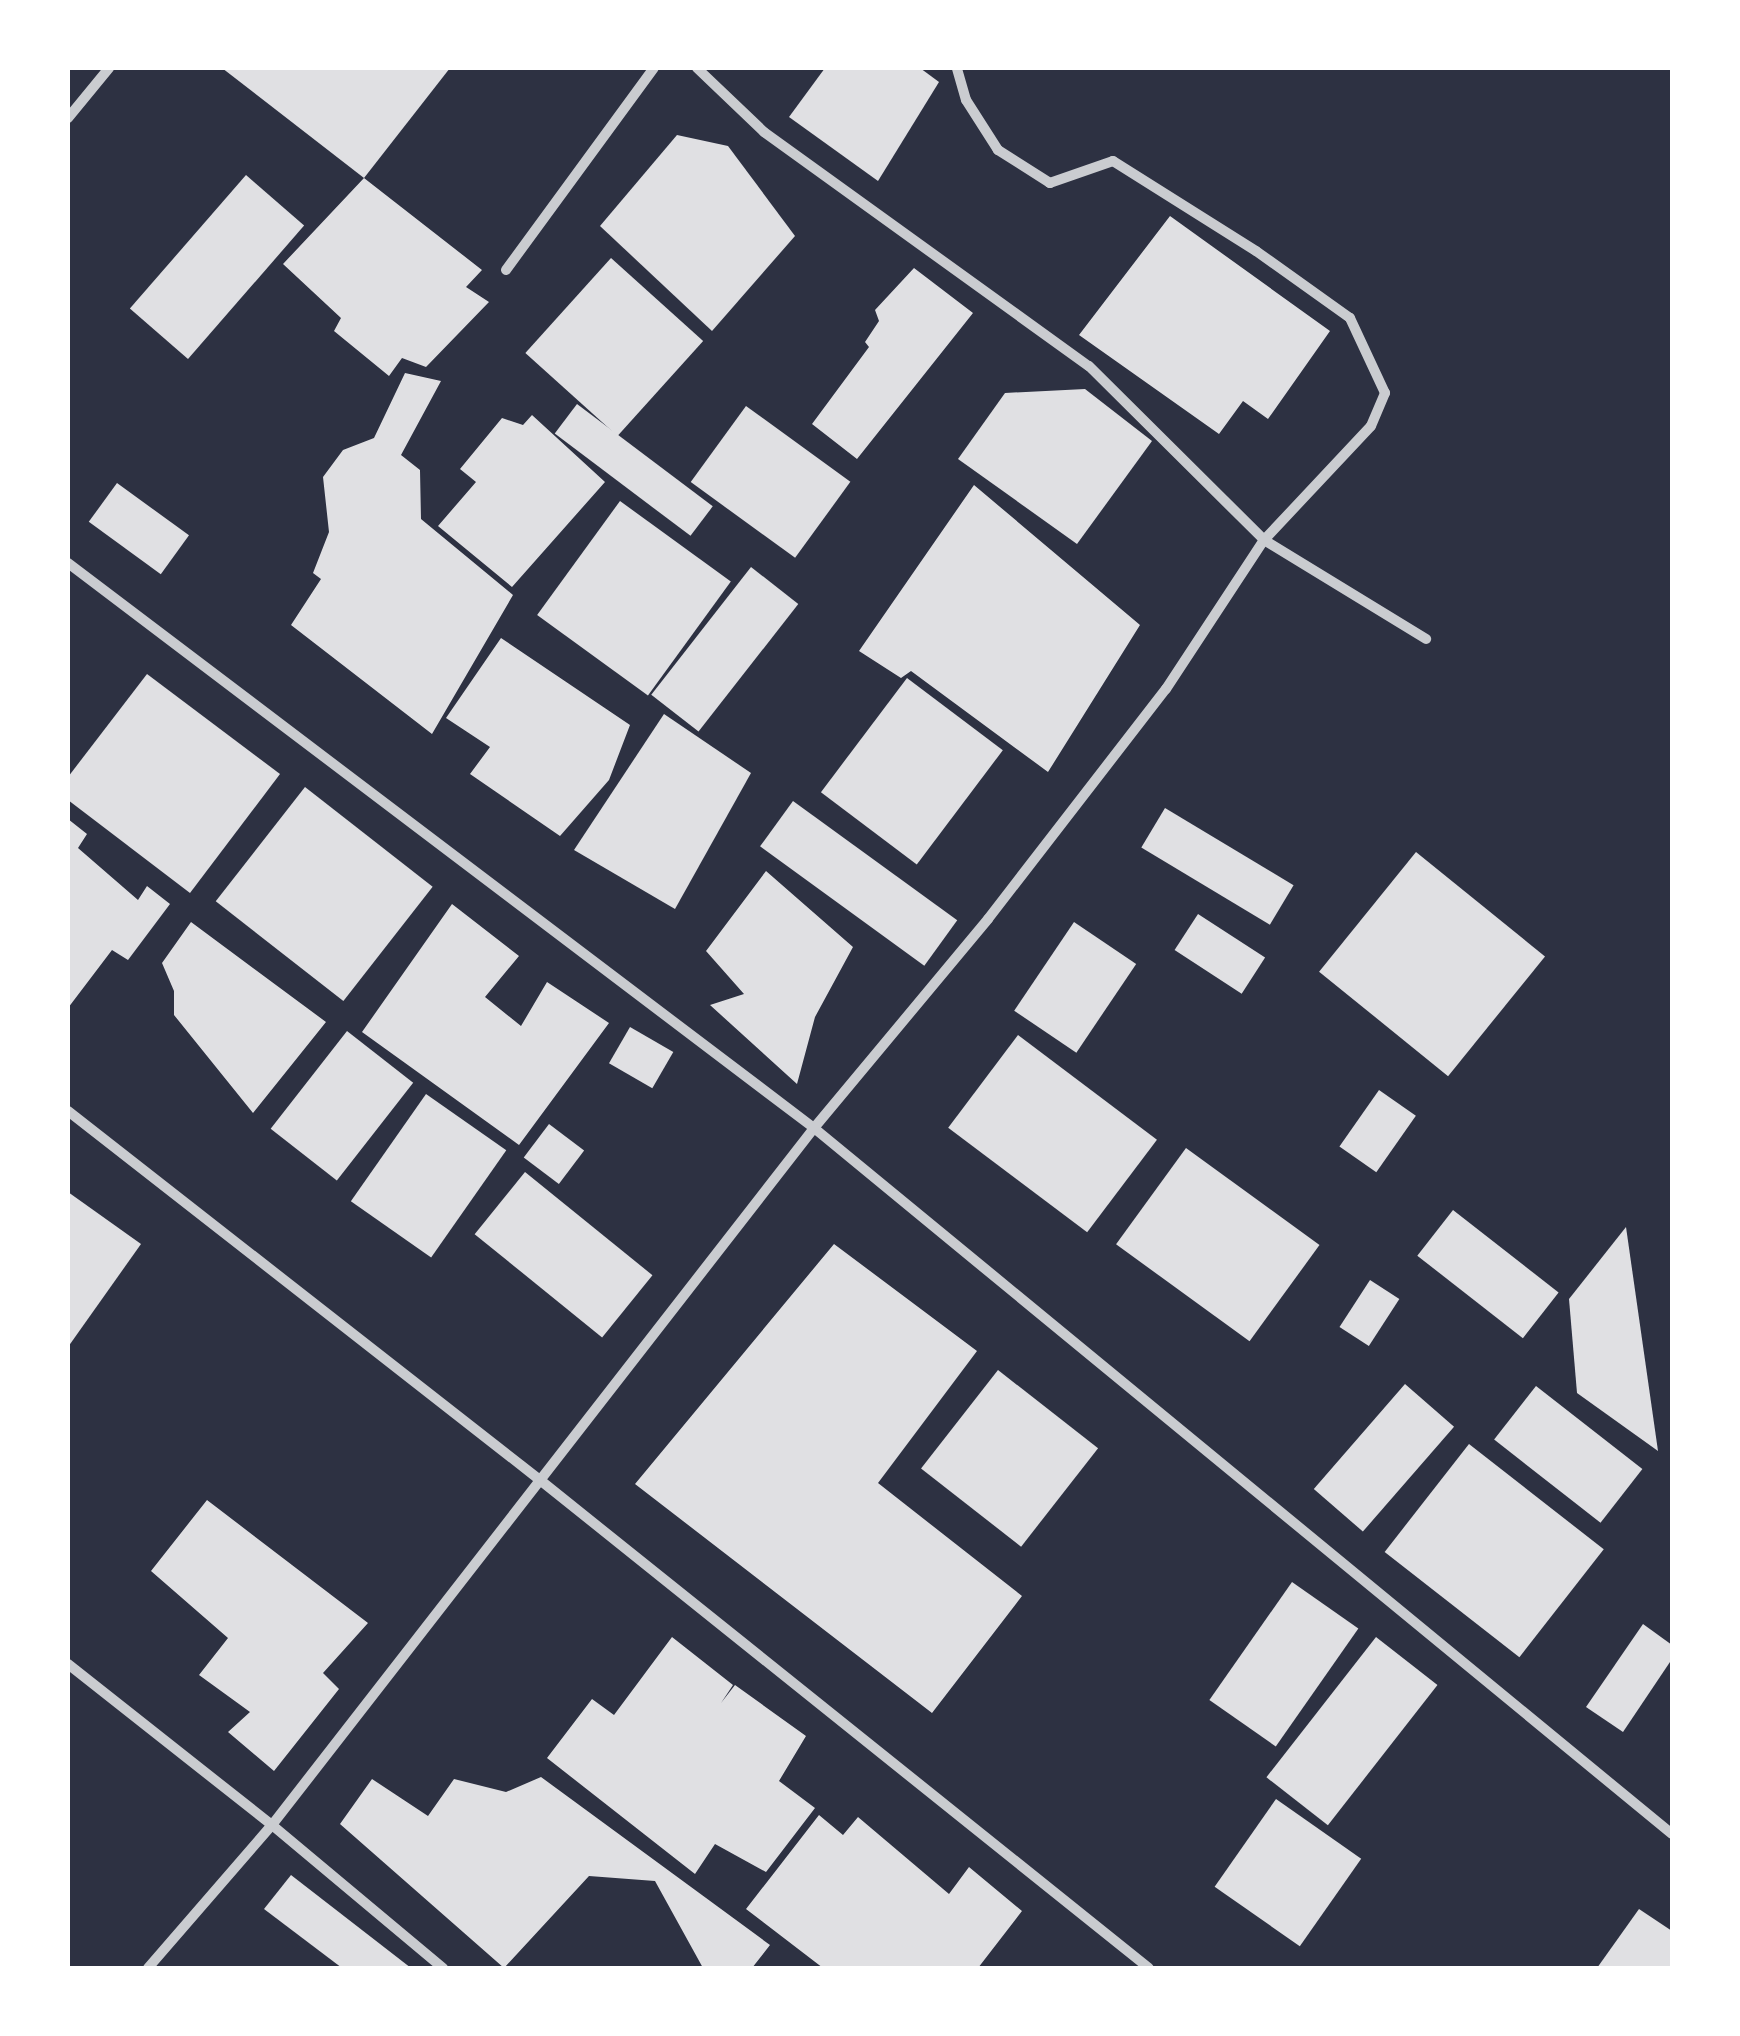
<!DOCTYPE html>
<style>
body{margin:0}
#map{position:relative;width:1740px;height:2036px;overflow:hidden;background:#2d3142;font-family:Jost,sans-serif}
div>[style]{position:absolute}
.building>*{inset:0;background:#e0e0e3;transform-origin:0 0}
.minor>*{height:10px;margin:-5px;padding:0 5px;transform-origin:5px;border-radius:5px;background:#caccd0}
span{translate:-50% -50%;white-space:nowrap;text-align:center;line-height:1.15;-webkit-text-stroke:8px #fff;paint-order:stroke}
.frame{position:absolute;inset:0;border:70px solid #fff;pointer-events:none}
</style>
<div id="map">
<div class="building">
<div style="clip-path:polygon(222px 68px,450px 68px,364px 178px)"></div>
<div style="clip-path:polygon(825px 68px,920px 68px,939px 82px,878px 181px,789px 117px)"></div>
<div style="clip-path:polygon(677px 135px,728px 146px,795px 236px,712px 331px,600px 226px)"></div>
<div style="left:246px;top:175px;width:77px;height:177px;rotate:41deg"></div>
<div style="clip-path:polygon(364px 178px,482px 270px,466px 287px,489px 302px,426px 367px,402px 358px,389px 376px,334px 331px,341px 318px,283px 264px)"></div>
<div style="clip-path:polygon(1170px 216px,1330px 331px,1268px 419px,1243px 401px,1219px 434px,1079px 335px)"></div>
<div style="left:611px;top:258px;width:124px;height:128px;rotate:42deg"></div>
<div style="clip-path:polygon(914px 268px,973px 313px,857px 459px,812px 424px,869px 347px,865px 342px,879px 321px,875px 310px)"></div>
<div style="clip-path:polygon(405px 373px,441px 381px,401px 455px,420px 470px,421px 519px,513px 595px,432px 734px,291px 625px,321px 579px,313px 573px,329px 532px,323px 477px,343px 450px,374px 438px)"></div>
<div style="clip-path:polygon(1085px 389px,1152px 441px,1077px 544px,958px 459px,1005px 393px)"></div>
<div style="left:577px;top:404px;width:170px;height:37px;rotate:37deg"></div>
<div style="left:746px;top:406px;width:129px;height:94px;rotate:36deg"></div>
<div style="clip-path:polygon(532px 415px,605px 482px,512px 587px,438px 526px,476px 482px,460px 469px,502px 418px,523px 425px)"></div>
<div style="left:117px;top:483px;width:89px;height:48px;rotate:36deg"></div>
<div style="clip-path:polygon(974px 485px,1140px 625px,1048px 772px,911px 671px,901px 678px,859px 651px)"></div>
<div style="left:620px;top:501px;width:137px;height:141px;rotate:36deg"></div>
<div style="left:751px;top:567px;width:60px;height:162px;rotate:38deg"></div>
<div style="clip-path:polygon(501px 638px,630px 725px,609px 780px,560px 836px,470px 774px,490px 747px,446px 718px)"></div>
<div style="clip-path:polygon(147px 674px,280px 774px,190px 893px,68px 800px,68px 777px)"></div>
<div style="left:907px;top:678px;width:120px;height:143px;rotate:37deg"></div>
<div style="clip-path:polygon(664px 714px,751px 773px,675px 909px,574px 850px)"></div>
<div style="left:305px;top:787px;width:162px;height:145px;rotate:38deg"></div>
<div style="left:793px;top:801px;width:203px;height:56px;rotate:36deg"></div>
<div style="left:1165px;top:808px;width:150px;height:46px;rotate:31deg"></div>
<div style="clip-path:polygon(68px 819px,87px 834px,78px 848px,138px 900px,147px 886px,170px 904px,128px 960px,112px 950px,68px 1008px)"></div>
<div style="left:1416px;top:852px;width:166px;height:154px;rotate:39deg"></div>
<div style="clip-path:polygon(766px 871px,853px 947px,815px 1017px,797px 1084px,710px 1005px,744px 994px,706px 951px)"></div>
<div style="clip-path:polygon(452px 904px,519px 956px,485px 997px,521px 1026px,547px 982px,609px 1023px,519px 1145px,362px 1032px)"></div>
<div style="left:1198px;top:914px;width:80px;height:43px;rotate:33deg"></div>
<div style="clip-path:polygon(191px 922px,326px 1022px,253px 1113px,174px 1015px,174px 991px,162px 963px)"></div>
<div style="left:1074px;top:922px;width:75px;height:107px;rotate:34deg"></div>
<div style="left:630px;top:1027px;width:50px;height:42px;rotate:30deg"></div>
<div style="left:347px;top:1031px;width:84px;height:124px;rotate:38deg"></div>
<div style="left:1018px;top:1035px;width:174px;height:116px;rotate:37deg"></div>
<div style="left:1379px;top:1090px;width:45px;height:69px;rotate:35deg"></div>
<div style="left:426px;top:1094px;width:98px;height:131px;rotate:35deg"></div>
<div style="left:549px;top:1124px;width:44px;height:42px;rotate:37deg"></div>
<div style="left:1186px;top:1148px;width:165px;height:119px;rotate:36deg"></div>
<div style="left:525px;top:1172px;width:164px;height:80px;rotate:39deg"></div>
<div style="clip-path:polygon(68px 1192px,141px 1244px,68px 1347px)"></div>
<div style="left:1453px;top:1210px;width:134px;height:58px;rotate:38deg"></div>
<div style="clip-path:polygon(1626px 1227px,1658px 1451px,1577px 1393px,1569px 1299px)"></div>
<div style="clip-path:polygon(834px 1244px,977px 1351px,878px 1483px,1022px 1596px,932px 1713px,635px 1484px)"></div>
<div style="left:1370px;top:1280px;width:35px;height:56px;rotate:33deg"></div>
<div style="left:998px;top:1370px;width:127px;height:125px;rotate:38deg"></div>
<div style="left:1405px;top:1384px;width:65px;height:139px;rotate:41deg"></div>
<div style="left:1536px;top:1386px;width:135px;height:68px;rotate:38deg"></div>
<div style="left:1469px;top:1444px;width:171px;height:137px;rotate:38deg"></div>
<div style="clip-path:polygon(207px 1500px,368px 1623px,323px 1673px,339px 1689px,274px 1771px,228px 1732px,250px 1712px,199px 1675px,228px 1638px,151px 1571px)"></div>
<div style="left:1292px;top:1582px;width:81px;height:144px;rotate:35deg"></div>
<div style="clip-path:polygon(1643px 1624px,1672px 1645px,1672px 1659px,1623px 1732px,1586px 1707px)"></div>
<div style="clip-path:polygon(672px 1637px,733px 1685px,721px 1703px,735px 1685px,806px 1736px,779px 1781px,815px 1808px,766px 1872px,715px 1844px,695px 1874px,547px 1758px,592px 1699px,614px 1715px)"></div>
<div style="left:1376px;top:1637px;width:78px;height:178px;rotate:38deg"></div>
<div style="clip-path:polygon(541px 1777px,770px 1945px,752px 1968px,703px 1968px,655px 1881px,589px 1876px,504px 1968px,340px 1824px,372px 1779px,428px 1816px,454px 1779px,506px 1792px)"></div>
<div style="left:1276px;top:1799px;width:104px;height:107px;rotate:35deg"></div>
<div style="clip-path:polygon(819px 1815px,843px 1835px,858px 1817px,949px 1894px,969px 1867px,1022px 1911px,978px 1968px,823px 1968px,746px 1909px)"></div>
<div style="clip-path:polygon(291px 1875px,411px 1968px,342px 1968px,264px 1909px)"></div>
<div style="clip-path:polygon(1639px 1909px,1672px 1931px,1672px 1968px,1597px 1968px)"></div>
</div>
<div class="minor">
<div style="left:697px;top:68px;width:93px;rotate:43.7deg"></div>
<div style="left:764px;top:132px;width:400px;rotate:35.8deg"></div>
<div style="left:1089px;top:366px;width:247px;rotate:44.8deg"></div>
<div style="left:1264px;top:540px;width:190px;rotate:31.4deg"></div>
<div style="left:68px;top:118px;width:65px;rotate:-50.6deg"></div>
<div style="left:506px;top:270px;width:250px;rotate:-53.8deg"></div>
<div style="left:68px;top:563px;width:936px;rotate:37.14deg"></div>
<div style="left:814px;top:1128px;width:1111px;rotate:39.45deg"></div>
<div style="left:68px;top:1111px;width:599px;rotate:38.02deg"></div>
<div style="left:540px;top:1480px;width:780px;rotate:38.71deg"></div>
<div style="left:68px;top:1664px;width:260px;rotate:38.3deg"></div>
<div style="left:272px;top:1825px;width:223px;rotate:39.9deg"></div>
<div style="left:148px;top:1968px;width:189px;rotate:-49.1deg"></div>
<div style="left:272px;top:1825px;width:883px;rotate:-52.13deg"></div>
<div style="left:814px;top:1128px;width:272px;rotate:-50.2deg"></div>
<div style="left:988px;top:919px;width:291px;rotate:-52.3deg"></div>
<div style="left:1166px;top:689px;width:178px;rotate:-56.7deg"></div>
<div style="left:1264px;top:540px;width:156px;rotate:-46.8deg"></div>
<div style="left:1371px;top:426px;width:36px;rotate:-67deg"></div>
<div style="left:1385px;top:393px;width:83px;rotate:-115deg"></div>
<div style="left:1350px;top:318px;width:115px;rotate:-144.5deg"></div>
<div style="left:1256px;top:251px;width:169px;rotate:-147.8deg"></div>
<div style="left:1113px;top:161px;width:67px;rotate:160.8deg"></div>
<div style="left:1050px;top:183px;width:62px;rotate:-147.6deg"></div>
<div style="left:998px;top:150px;width:59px;rotate:-122.6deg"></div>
<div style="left:966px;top:100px;width:33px;rotate:-106deg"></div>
</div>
<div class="frame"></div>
</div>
